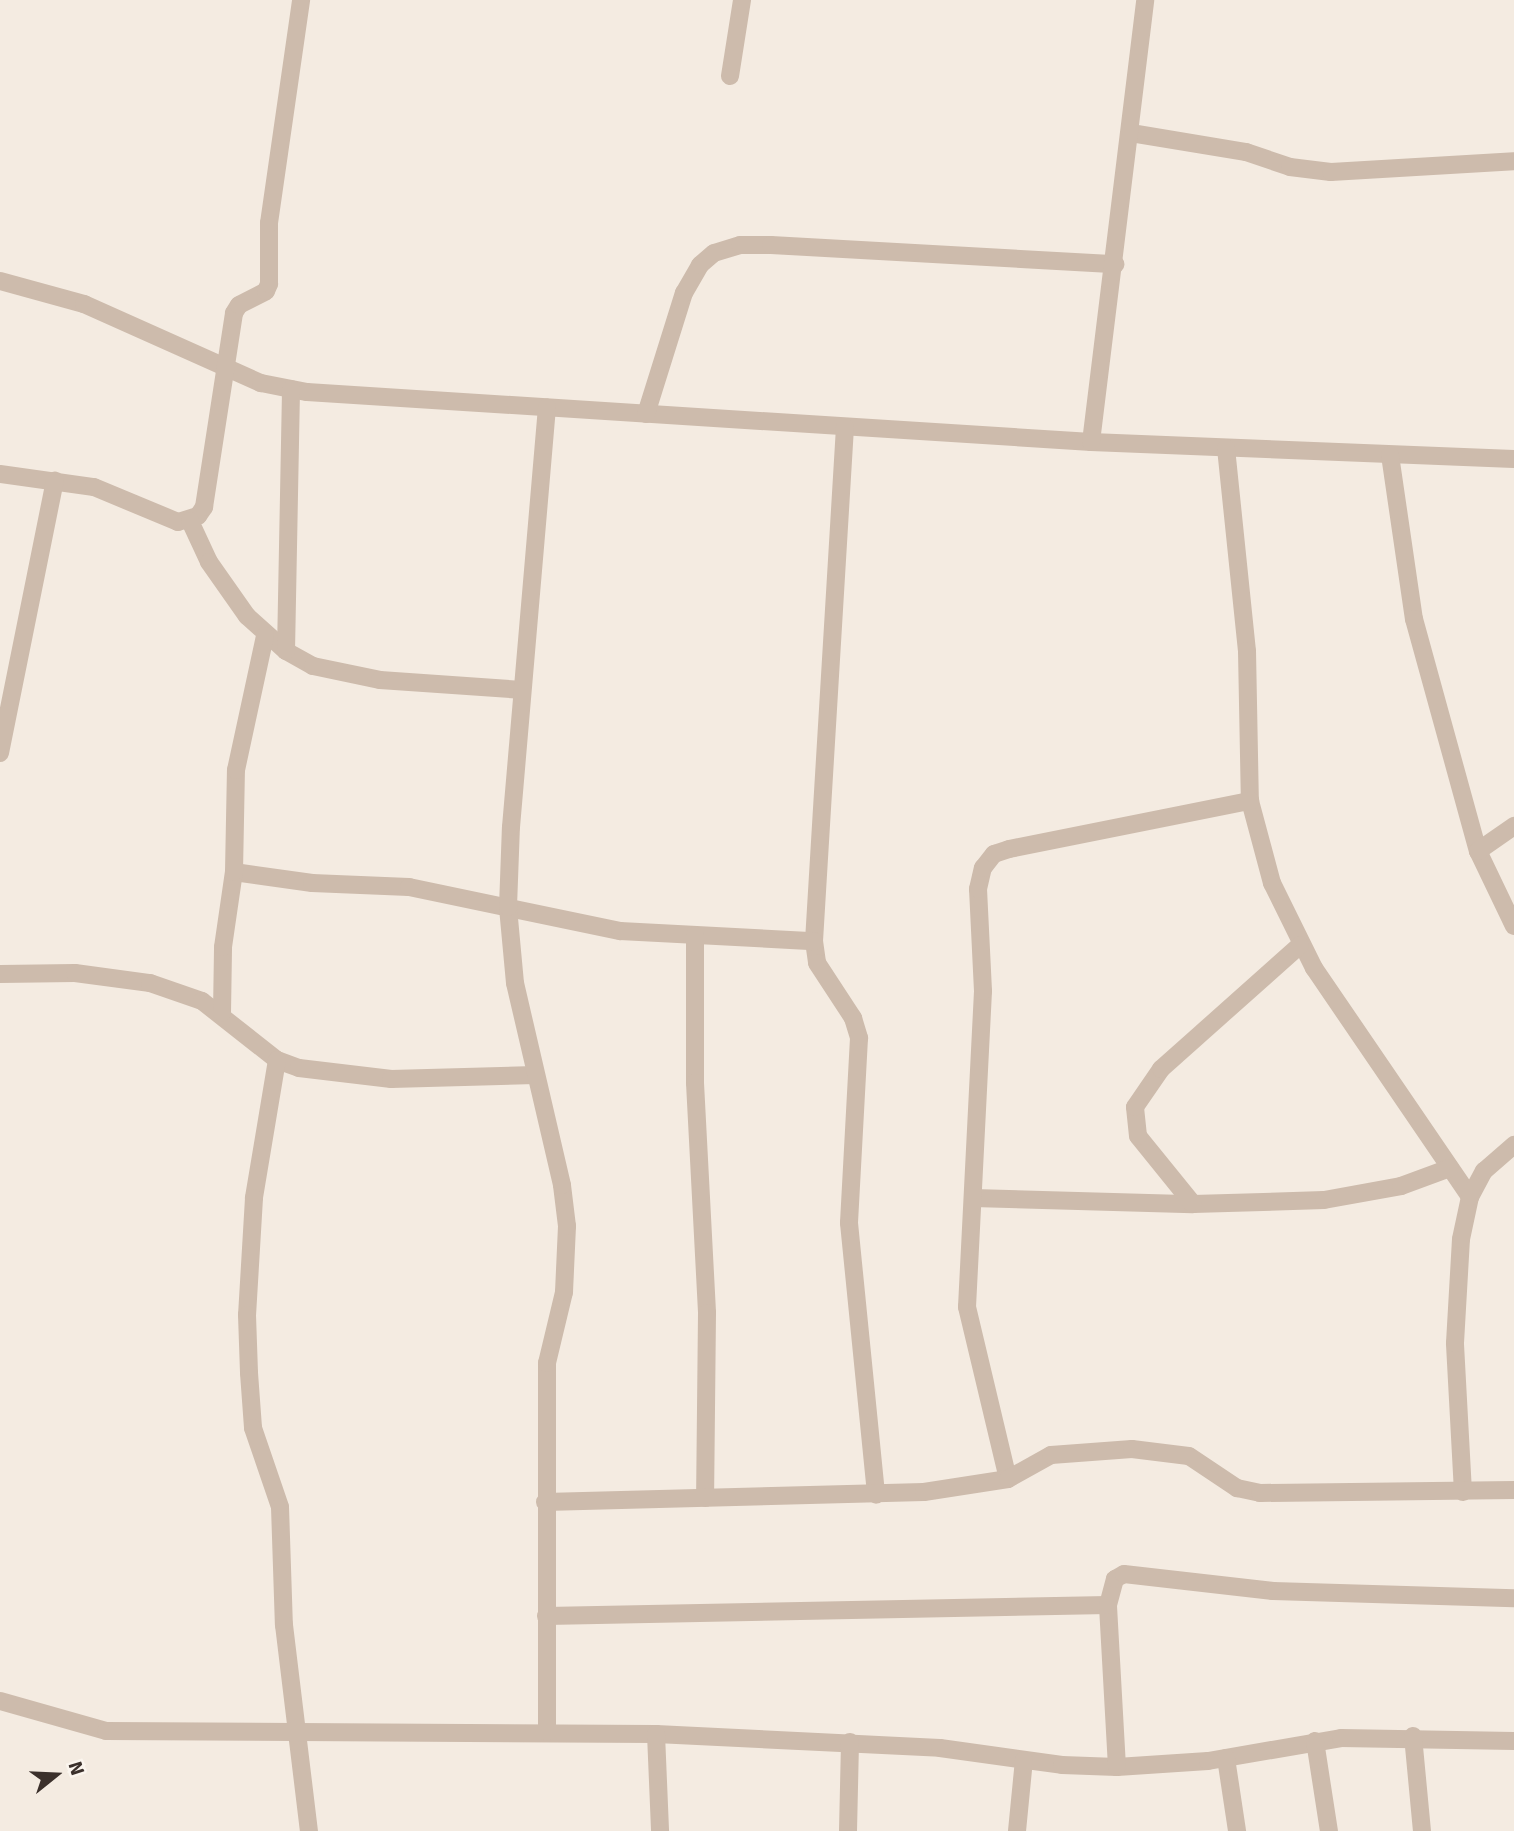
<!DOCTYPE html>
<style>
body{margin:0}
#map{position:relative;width:1514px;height:1831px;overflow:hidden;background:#f4ebe1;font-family:Signika,sans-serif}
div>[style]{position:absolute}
.street>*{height:18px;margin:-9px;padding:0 9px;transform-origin:9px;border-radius:9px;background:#cdbbac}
span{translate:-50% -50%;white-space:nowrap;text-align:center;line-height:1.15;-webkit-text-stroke:6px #fbf5ee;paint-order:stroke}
.north{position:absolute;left:21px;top:1740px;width:70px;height:70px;-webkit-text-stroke:5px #fbf5ee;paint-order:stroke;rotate:72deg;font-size:19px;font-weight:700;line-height:28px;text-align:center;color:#3b302b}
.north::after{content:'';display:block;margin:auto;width:24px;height:32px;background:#3b302b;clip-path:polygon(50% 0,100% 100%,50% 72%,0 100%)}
</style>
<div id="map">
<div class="street">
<div style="left:730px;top:76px;width:77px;rotate:-81deg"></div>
<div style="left:1131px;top:133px;width:117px;rotate:9.4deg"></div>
<div style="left:1246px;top:152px;width:46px;rotate:18.8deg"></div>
<div style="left:1290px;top:167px;width:41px;rotate:7deg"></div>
<div style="left:1331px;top:172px;width:183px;rotate:-3.4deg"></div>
<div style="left:0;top:281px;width:87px;rotate:15.3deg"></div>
<div style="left:84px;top:304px;width:194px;rotate:24.1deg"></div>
<div style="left:261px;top:383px;width:47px;rotate:11.1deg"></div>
<div style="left:307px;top:392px;width:786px;rotate:3.65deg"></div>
<div style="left:1091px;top:442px;width:423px;rotate:2.3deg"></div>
<div style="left:646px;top:414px;width:127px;rotate:-72.6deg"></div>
<div style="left:684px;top:293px;width:32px;rotate:-60deg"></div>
<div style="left:700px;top:265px;width:18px;rotate:-41deg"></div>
<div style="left:714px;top:253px;width:27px;rotate:-17deg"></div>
<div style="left:740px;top:245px;width:31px"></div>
<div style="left:771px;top:245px;width:345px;rotate:3.2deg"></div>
<div style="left:845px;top:427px;width:515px;rotate:93.45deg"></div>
<div style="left:814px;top:941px;width:22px;rotate:82deg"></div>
<div style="left:817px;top:963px;width:66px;rotate:56.8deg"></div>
<div style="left:853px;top:1018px;width:21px;rotate:73deg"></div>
<div style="left:859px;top:1038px;width:185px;rotate:93.1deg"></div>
<div style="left:849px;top:1223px;width:273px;rotate:84.3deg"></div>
<div style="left:1091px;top:442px;width:445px;rotate:-83deg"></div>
<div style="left:1226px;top:448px;width:204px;rotate:84.1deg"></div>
<div style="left:1247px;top:651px;width:150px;rotate:88.9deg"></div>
<div style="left:1250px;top:801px;width:85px;rotate:75deg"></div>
<div style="left:1272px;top:883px;width:95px;rotate:63.7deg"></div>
<div style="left:1314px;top:968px;width:277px;rotate:55.7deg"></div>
<div style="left:1390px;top:455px;width:166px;rotate:81.7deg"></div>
<div style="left:1414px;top:619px;width:241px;rotate:74.6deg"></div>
<div style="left:1478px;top:851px;width:83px;rotate:64.4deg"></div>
<div style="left:0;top:474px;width:95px;rotate:7.9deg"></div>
<div style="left:94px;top:487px;width:91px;rotate:22.6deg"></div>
<div style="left:178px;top:522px;width:21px;rotate:-17deg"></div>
<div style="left:198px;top:516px;width:11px;rotate:-56deg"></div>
<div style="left:204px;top:507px;width:196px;rotate:-81.2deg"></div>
<div style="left:234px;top:313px;width:9px;rotate:-58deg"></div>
<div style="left:239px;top:305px;width:30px;rotate:-27deg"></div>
<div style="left:266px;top:291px;width:8px;rotate:-67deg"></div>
<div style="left:269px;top:284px;width:61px;rotate:-90deg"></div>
<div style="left:269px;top:223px;width:225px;rotate:-81.8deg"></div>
<div style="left:190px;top:521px;width:45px;rotate:65.1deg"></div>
<div style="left:209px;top:562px;width:66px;rotate:54.9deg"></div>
<div style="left:247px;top:616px;width:52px;rotate:41.9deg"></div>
<div style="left:286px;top:651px;width:31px;rotate:29deg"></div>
<div style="left:313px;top:666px;width:68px;rotate:11.8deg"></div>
<div style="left:380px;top:680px;width:142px;rotate:4deg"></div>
<div style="left:286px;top:651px;width:262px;rotate:-88.9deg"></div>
<div style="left:0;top:753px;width:278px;rotate:-78.6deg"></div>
<div style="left:1478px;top:851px;width:44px;rotate:-34.8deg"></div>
<div style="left:234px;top:872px;width:79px;rotate:8deg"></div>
<div style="left:312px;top:883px;width:97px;rotate:2.4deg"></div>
<div style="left:409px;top:887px;width:216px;rotate:11.8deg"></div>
<div style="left:620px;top:931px;width:194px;rotate:3deg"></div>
<div style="left:695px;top:935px;width:148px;rotate:90deg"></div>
<div style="left:695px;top:1083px;width:230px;rotate:87deg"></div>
<div style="left:707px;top:1313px;width:185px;rotate:90.6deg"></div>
<div style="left:0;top:974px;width:75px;rotate:-0.8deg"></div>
<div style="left:75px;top:973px;width:76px;rotate:7.6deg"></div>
<div style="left:150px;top:983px;width:55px;rotate:19.1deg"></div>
<div style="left:202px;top:1001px;width:95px;rotate:38.2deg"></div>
<div style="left:277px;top:1060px;width:23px;rotate:20deg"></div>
<div style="left:299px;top:1068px;width:93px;rotate:6.8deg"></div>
<div style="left:391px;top:1079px;width:144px;rotate:-1.6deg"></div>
<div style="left:222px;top:1013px;width:66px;rotate:-89.1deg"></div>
<div style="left:223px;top:947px;width:76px;rotate:-81.7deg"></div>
<div style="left:234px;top:872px;width:102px;rotate:-88.9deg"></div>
<div style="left:236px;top:770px;width:137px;rotate:-77.8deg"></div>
<div style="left:277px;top:1060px;width:140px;rotate:99.5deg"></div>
<div style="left:254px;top:1198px;width:117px;rotate:93.4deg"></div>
<div style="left:247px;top:1315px;width:58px;rotate:88deg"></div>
<div style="left:249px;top:1373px;width:55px;rotate:85.8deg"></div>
<div style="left:253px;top:1428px;width:83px;rotate:71.1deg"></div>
<div style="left:280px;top:1507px;width:118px;rotate:88.1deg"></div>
<div style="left:284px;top:1625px;width:208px;rotate:83.1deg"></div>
<div style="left:973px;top:1198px;width:220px;rotate:1.6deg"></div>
<div style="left:1193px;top:1204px;width:131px;rotate:-1.7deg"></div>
<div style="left:1324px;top:1200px;width:78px;rotate:-10.3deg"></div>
<div style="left:1401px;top:1186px;width:52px;rotate:-20.2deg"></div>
<div style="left:1193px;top:1204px;width:87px;rotate:-129deg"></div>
<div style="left:1138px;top:1136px;width:29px;rotate:-96deg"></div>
<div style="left:1135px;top:1107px;width:46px;rotate:-55.6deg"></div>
<div style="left:1161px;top:1069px;width:186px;rotate:-41.7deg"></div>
<div style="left:1008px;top:1479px;width:177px;rotate:-103.4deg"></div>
<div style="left:967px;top:1307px;width:316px;rotate:-87.1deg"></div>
<div style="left:983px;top:991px;width:102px;rotate:-92.8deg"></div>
<div style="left:978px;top:889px;width:22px;rotate:-77deg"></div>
<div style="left:983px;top:868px;width:18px;rotate:-52deg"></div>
<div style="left:994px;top:854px;width:16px;rotate:-18deg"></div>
<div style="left:1009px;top:849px;width:246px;rotate:-11.3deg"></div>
<div style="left:1463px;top:1492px;width:149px;rotate:-93.1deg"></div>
<div style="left:1455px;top:1343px;width:104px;rotate:-86.7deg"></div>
<div style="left:1461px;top:1239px;width:43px;rotate:-77.9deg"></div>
<div style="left:1470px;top:1197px;width:30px;rotate:-62deg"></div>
<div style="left:1484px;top:1171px;width:40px;rotate:-41deg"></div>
<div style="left:545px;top:1502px;width:379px;rotate:-1.5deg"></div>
<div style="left:924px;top:1492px;width:85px;rotate:-8.8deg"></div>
<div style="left:1008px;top:1479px;width:49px;rotate:-29.2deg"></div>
<div style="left:1051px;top:1455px;width:81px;rotate:-4.2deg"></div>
<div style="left:1132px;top:1449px;width:57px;rotate:7deg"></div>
<div style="left:1189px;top:1456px;width:58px;rotate:33.7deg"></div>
<div style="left:1237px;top:1488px;width:24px;rotate:12deg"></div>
<div style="left:1260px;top:1493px;width:254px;rotate:-0.7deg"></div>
<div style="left:546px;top:1616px;width:562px;rotate:-1.12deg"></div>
<div style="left:0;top:1701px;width:110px;rotate:15.8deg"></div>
<div style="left:106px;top:1731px;width:550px;rotate:0.31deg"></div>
<div style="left:656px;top:1734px;width:284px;rotate:2.8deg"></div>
<div style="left:940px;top:1748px;width:123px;rotate:7.9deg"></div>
<div style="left:1062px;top:1765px;width:55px;rotate:2.1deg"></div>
<div style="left:1117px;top:1767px;width:91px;rotate:-3.8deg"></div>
<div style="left:1208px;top:1761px;width:135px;rotate:-9.8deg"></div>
<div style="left:1341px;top:1738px;width:173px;rotate:1deg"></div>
<div style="left:547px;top:1732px;width:369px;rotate:-90deg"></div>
<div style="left:547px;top:1363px;width:73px;rotate:-76.5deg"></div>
<div style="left:564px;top:1292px;width:66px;rotate:-87.4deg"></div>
<div style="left:567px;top:1226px;width:41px;rotate:-97deg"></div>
<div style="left:562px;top:1185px;width:207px;rotate:-103.1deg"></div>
<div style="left:515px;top:983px;width:76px;rotate:-95.3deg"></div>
<div style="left:508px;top:907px;width:80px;rotate:-87.9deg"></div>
<div style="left:511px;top:827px;width:421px;rotate:-85.1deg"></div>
<div style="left:656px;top:1734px;width:97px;rotate:87.6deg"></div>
<div style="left:1413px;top:1736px;width:95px;rotate:84.6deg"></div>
<div style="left:1315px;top:1741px;width:91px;rotate:81.2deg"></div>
<div style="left:1226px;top:1758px;width:74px;rotate:81.4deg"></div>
<div style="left:1117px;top:1767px;width:162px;rotate:-93.2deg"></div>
<div style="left:1108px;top:1605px;width:27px;rotate:-75deg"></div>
<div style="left:1115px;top:1579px;width:10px;rotate:-29deg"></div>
<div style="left:1124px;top:1574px;width:150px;rotate:6.5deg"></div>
<div style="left:1273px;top:1591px;width:241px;rotate:1.7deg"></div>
<div style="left:848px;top:1831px;width:89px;rotate:-88.7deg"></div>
<div style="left:1017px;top:1831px;width:71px;rotate:-84.4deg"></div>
</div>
<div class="north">N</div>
</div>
